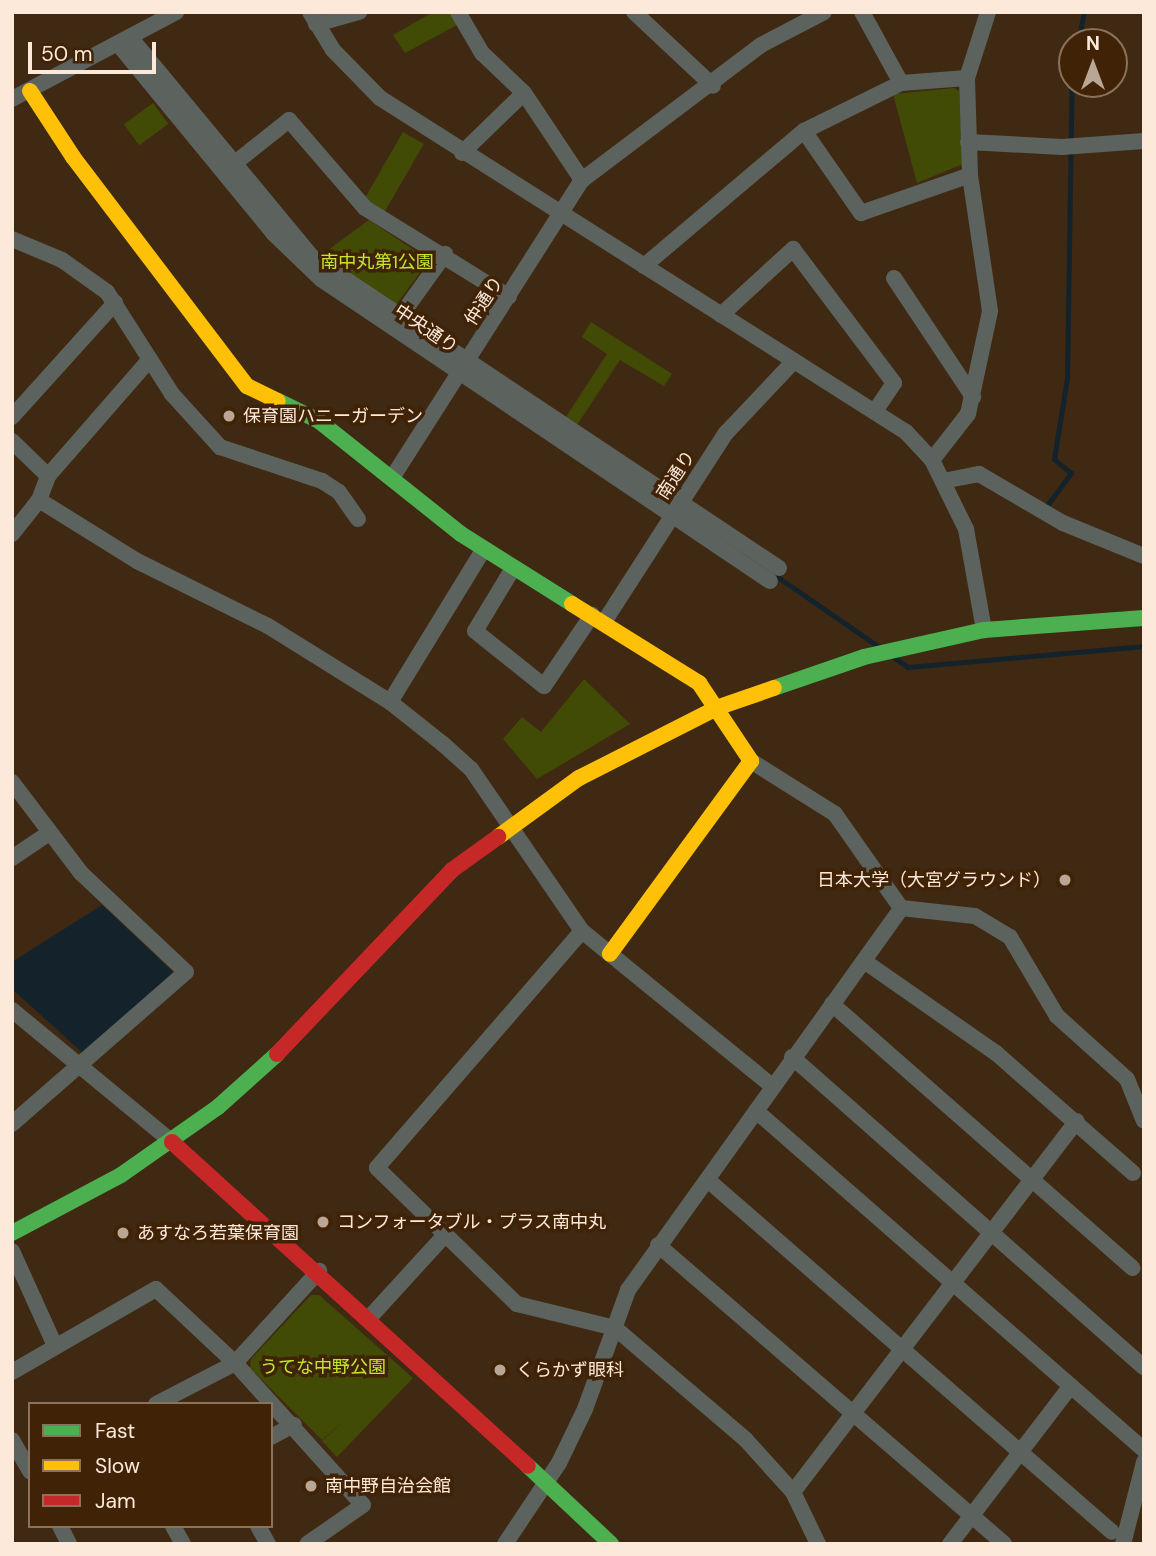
<!DOCTYPE html>
<meta charset="utf-8">
<style>
body{margin:0}
#map{position:relative;width:1156px;height:1556px;overflow:hidden;background:#3f2912;font-family:"DM Sans","Noto Sans JP",sans-serif}
div>[style]{position:absolute}
.green>*{inset:0;background:#424b05;transform-origin:0 0}
.water>*{inset:0;background:#14232b}
.stream>*{height:5px;margin:-2.5px;padding:0 2.5px;transform-origin:2.5px;border-radius:2.5px;background:#14232b}
.street>*{height:16px;margin:-8px;padding:0 8px;transform-origin:8px;border-radius:8px;background:#5c635e}
.fast>*{height:16px;margin:-8px;padding:0 8px;transform-origin:8px;border-radius:8px;background:#4caf50}
.slow>*{height:16px;margin:-8px;padding:0 8px;transform-origin:8px;border-radius:8px;background:#ffc107}
.jam>*{height:16px;margin:-8px;padding:0 8px;transform-origin:8px;border-radius:8px;background:#c62828}
.dots>*{width:19px;height:19px;translate:-50% -50%;box-sizing:border-box;border:4px solid #402307;border-radius:50%}
span{translate:-50% -50%;white-space:nowrap;text-align:center;line-height:1.15;-webkit-text-stroke:7px #402307;paint-order:stroke}
.park-label{font-size:18px;color:#c3e530}
.street-label{font-size:18px;color:#fde9da}
.poi-label{font-size:18px;color:#fde9da}
.left{translate:0 -50%;text-align:left}
.right{translate:-100% -50%;text-align:right}
.frame{position:absolute;inset:0;border:14px solid #fde9da;pointer-events:none}
.legend{position:absolute;left:28px;top:1402px;width:245px;height:126px;box-sizing:border-box;background:#402307;border:2px solid #8c725b;margin:0;padding:9px 12px;list-style:none;font-size:21px;color:#fde9da}
.legend li{display:flex;align-items:center;gap:14px;height:35px}
.legend b{width:35px;border:2px solid #8c725b}
.north{position:absolute;left:1058px;top:28px;width:70px;height:70px;box-sizing:border-box;background:#402307;border:2px solid #8c725b;border-radius:50%;rotate:0deg;font-size:19px;font-weight:700;line-height:28px;text-align:center;color:#fde9da}
.north::after{content:'';display:block;margin:auto;width:24px;height:32px;background:#baa694;clip-path:polygon(50% 0,100% 100%,50% 72%,0 100%)}
.scale{position:absolute;left:28px;top:42px;width:128px;height:32px;box-sizing:border-box;border:4px solid #fde9da;border-top:0;padding-left:9px;font-size:21px;line-height:24px;white-space:nowrap;color:#fde9da;-webkit-text-stroke:5px #402307;paint-order:stroke}
</style>
<div id="map">
<div class="green">
<div style="clip-path:polygon(433px 12px,452px 12px,459px 24px,405px 53px,393px 35px)"></div>
<div style="clip-path:polygon(954px 88px,959px 91px,963px 164px,917px 183px,893px 94px)"></div>
<div style="left:153px;top:103px;width:26px;height:36px;rotate:54deg"></div>
<div style="left:403px;top:132px;width:24px;height:84px;rotate:30deg"></div>
<div style="clip-path:polygon(369px 220px,429px 260px,394px 308px,317px 258px)"></div>
<div style="clip-path:polygon(591px 322px,672px 374px,664px 386px,620px 360px,577px 425px,566px 417px,607px 354px,582px 337px)"></div>
<div style="clip-path:polygon(584px 679px,630px 724px,537px 779px,503px 739px,522px 717px,541px 732px)"></div>
<div style="clip-path:polygon(311px 1295px,319px 1295px,413px 1378px,337px 1457px,322px 1441px,346px 1419px,322px 1440px,250px 1368px,251px 1359px)"></div>
</div>
<div class="water">
<div style="clip-path:polygon(102px 905px,173px 972px,84px 1054px,12px 989px,12px 962px)"></div>
</div>
<div class="stream">
<div style="left:1078px;top:42px;width:31px;rotate:-79deg"></div>
<div style="left:1045px;top:508px;width:44px;rotate:-53.4deg"></div>
<div style="left:1071px;top:473px;width:22px;rotate:-141deg"></div>
<div style="left:1054px;top:459px;width:82px;rotate:-80.9deg"></div>
<div style="left:1067px;top:378px;width:302px;rotate:-89.1deg"></div>
<div style="left:769px;top:571px;width:134px;rotate:34.6deg"></div>
<div style="left:893px;top:657px;width:18px;rotate:34deg"></div>
<div style="left:908px;top:667px;width:237px;rotate:-5.1deg"></div>
</div>
<div class="street">
<div style="left:310px;top:12px;width:44px;rotate:58.8deg"></div>
<div style="left:333px;top:50px;width:67px;rotate:45.6deg"></div>
<div style="left:380px;top:98px;width:623px;rotate:32.41deg"></div>
<div style="left:906px;top:432px;width:38px;rotate:47deg"></div>
<div style="left:932px;top:460px;width:77px;rotate:63.8deg"></div>
<div style="left:966px;top:529px;width:103px;rotate:79.9deg"></div>
<div style="left:458px;top:12px;width:48px;rotate:59.7deg"></div>
<div style="left:482px;top:53px;width:58px;rotate:43.6deg"></div>
<div style="left:524px;top:93px;width:105px;rotate:56.3deg"></div>
<div style="left:634px;top:12px;width:108px;rotate:43.1deg"></div>
<div style="left:862px;top:12px;width:81px;rotate:61.2deg"></div>
<div style="left:316px;top:24px;width:45px;rotate:-15.6deg"></div>
<div style="left:130px;top:37px;width:286px;rotate:50.4deg"></div>
<div style="left:312px;top:257px;width:561px;rotate:33.66deg"></div>
<div style="left:118px;top:44px;width:244px;rotate:50.6deg"></div>
<div style="left:273px;top:233px;width:66px;rotate:43.8deg"></div>
<div style="left:321px;top:279px;width:541px;rotate:33.93deg"></div>
<div style="left:12px;top:99px;width:186px;rotate:-27.9deg"></div>
<div style="left:804px;top:131px;width:100px;rotate:55.2deg"></div>
<div style="left:861px;top:213px;width:115px;rotate:-19.2deg"></div>
<div style="left:968px;top:142px;width:94px;rotate:3deg"></div>
<div style="left:1062px;top:147px;width:82px;rotate:-4.2deg"></div>
<div style="left:462px;top:153px;width:86px;rotate:-44.1deg"></div>
<div style="left:235px;top:163px;width:69px;rotate:-38.5deg"></div>
<div style="left:289px;top:120px;width:116px;rotate:49.2deg"></div>
<div style="left:365px;top:208px;width:169px;rotate:31.7deg"></div>
<div style="left:12px;top:239px;width:54px;rotate:22.8deg"></div>
<div style="left:62px;top:260px;width:55px;rotate:35.4deg"></div>
<div style="left:107px;top:292px;width:121px;rotate:57.5deg"></div>
<div style="left:172px;top:394px;width:72px;rotate:47.8deg"></div>
<div style="left:220px;top:447px;width:108px;rotate:18.4deg"></div>
<div style="left:322px;top:481px;width:20px;rotate:33deg"></div>
<div style="left:339px;top:492px;width:33px;rotate:55deg"></div>
<div style="left:644px;top:266px;width:209px;rotate:-40.2deg"></div>
<div style="left:804px;top:131px;width:108px;rotate:-26.3deg"></div>
<div style="left:901px;top:83px;width:66px;rotate:-4.3deg"></div>
<div style="left:894px;top:278px;width:143px;rotate:56.4deg"></div>
<div style="left:721px;top:315px;width:98px;rotate:-42.5deg"></div>
<div style="left:793px;top:249px;width:168px;rotate:53deg"></div>
<div style="left:894px;top:383px;width:34px;rotate:124deg"></div>
<div style="left:399px;top:318px;width:79px;rotate:-54.3deg"></div>
<div style="left:12px;top:417px;width:154px;rotate:-47.9deg"></div>
<div style="left:12px;top:441px;width:50px;rotate:44.2deg"></div>
<div style="left:932px;top:460px;width:58px;rotate:-52deg"></div>
<div style="left:968px;top:414px;width:105px;rotate:-77.9deg"></div>
<div style="left:990px;top:311px;width:137px;rotate:-98.4deg"></div>
<div style="left:970px;top:175px;width:97px;rotate:-91.8deg"></div>
<div style="left:967px;top:78px;width:69px;rotate:-72.3deg"></div>
<div style="left:392px;top:478px;width:353px;rotate:-57.5deg"></div>
<div style="left:582px;top:180px;width:224px;rotate:-37deg"></div>
<div style="left:761px;top:45px;width:71px;rotate:-27.6deg"></div>
<div style="left:943px;top:481px;width:37px;rotate:-11deg"></div>
<div style="left:979px;top:474px;width:97px;rotate:30.3deg"></div>
<div style="left:1063px;top:523px;width:87px;rotate:22.2deg"></div>
<div style="left:39px;top:500px;width:115px;rotate:31.9deg"></div>
<div style="left:137px;top:561px;width:146px;rotate:26.4deg"></div>
<div style="left:268px;top:626px;width:144px;rotate:31.9deg"></div>
<div style="left:390px;top:702px;width:68px;rotate:38.4deg"></div>
<div style="left:443px;top:744px;width:38px;rotate:42deg"></div>
<div style="left:471px;top:769px;width:196px;rotate:55.6deg"></div>
<div style="left:582px;top:931px;width:245px;rotate:39.2deg"></div>
<div style="left:12px;top:534px;width:43px;rotate:-51.5deg"></div>
<div style="left:39px;top:500px;width:26px;rotate:-69deg"></div>
<div style="left:48px;top:476px;width:155px;rotate:-48.9deg"></div>
<div style="left:512px;top:570px;width:71px;rotate:121.2deg"></div>
<div style="left:475px;top:631px;width:88px;rotate:38.6deg"></div>
<div style="left:544px;top:686px;width:86px;rotate:-55.9deg"></div>
<div style="left:604px;top:622px;width:225px;rotate:-57.2deg"></div>
<div style="left:726px;top:433px;width:99px;rotate:-46.6deg"></div>
<div style="left:390px;top:702px;width:178px;rotate:-58.5deg"></div>
<div style="left:751px;top:761px;width:99px;rotate:32.2deg"></div>
<div style="left:835px;top:814px;width:115px;rotate:54.9deg"></div>
<div style="left:12px;top:782px;width:114px;rotate:52.8deg"></div>
<div style="left:81px;top:873px;width:144px;rotate:43.3deg"></div>
<div style="left:186px;top:972px;width:231px;rotate:138.9deg"></div>
<div style="left:12px;top:858px;width:45px;rotate:-34deg"></div>
<div style="left:582px;top:931px;width:313px;rotate:130.9deg"></div>
<div style="left:377px;top:1168px;width:195px;rotate:44.2deg"></div>
<div style="left:517px;top:1304px;width:101px;rotate:13.8deg"></div>
<div style="left:615px;top:1328px;width:172px;rotate:40.5deg"></div>
<div style="left:746px;top:1440px;width:70px;rotate:47.9deg"></div>
<div style="left:793px;top:1492px;width:58px;rotate:64.3deg"></div>
<div style="left:864px;top:961px;width:161px;rotate:34.9deg"></div>
<div style="left:996px;top:1053px;width:182px;rotate:41.2deg"></div>
<div style="left:832px;top:1004px;width:400px;rotate:41.3deg"></div>
<div style="left:12px;top:1010px;width:207px;rotate:39.5deg"></div>
<div style="left:792px;top:1057px;width:469px;rotate:41.4deg"></div>
<div style="left:756px;top:1111px;width:515px;rotate:41.14deg"></div>
<div style="left:709px;top:1181px;width:534px;rotate:41.05deg"></div>
<div style="left:658px;top:1245px;width:457px;rotate:40.8deg"></div>
<div style="left:12px;top:1251px;width:104px;rotate:65.6deg"></div>
<div style="left:370px;top:1317px;width:111px;rotate:-47.6deg"></div>
<div style="left:12px;top:1372px;width:166px;rotate:-30deg"></div>
<div style="left:156px;top:1289px;width:108px;rotate:43.1deg"></div>
<div style="left:235px;top:1363px;width:191px;rotate:48deg"></div>
<div style="left:363px;top:1505px;width:68px;rotate:145.1deg"></div>
<div style="left:156px;top:1404px;width:89px;rotate:-27.4deg"></div>
<div style="left:235px;top:1363px;width:125px;rotate:-47.6deg"></div>
<div style="left:271px;top:1437px;width:26px;rotate:-28deg"></div>
<div style="left:12px;top:1440px;width:36px;rotate:60deg"></div>
<div style="left:793px;top:1492px;width:467px;rotate:-52.6deg"></div>
<div style="left:60px;top:1526px;width:20px;rotate:63deg"></div>
<div style="left:173px;top:1526px;width:21px;rotate:61deg"></div>
<div style="left:258px;top:1526px;width:21px;rotate:61deg"></div>
<div style="left:505px;top:1544px;width:97px;rotate:-56.3deg"></div>
<div style="left:559px;top:1463px;width:60px;rotate:-64.3deg"></div>
<div style="left:585px;top:1409px;width:127px;rotate:-70.1deg"></div>
<div style="left:628px;top:1290px;width:470px;rotate:-54.4deg"></div>
<div style="left:901px;top:908px;width:74px;rotate:6.2deg"></div>
<div style="left:975px;top:916px;width:41px;rotate:31deg"></div>
<div style="left:1010px;top:937px;width:92px;rotate:59.3deg"></div>
<div style="left:1057px;top:1016px;width:94px;rotate:42deg"></div>
<div style="left:1127px;top:1079px;width:45px;rotate:68deg"></div>
<div style="left:950px;top:1544px;width:199px;rotate:-52.6deg"></div>
<div style="left:1123px;top:1544px;width:85px;rotate:-75.6deg"></div>
</div>
<div class="fast">
<div style="left:278px;top:401px;width:46px;rotate:26deg"></div>
<div style="left:319px;top:421px;width:181px;rotate:38.5deg"></div>
<div style="left:461px;top:534px;width:131px;rotate:32.2deg"></div>
<div style="left:774px;top:688px;width:95px;rotate:-19deg"></div>
<div style="left:864px;top:657px;width:123px;rotate:-12.7deg"></div>
<div style="left:984px;top:630px;width:160px;rotate:-4.3deg"></div>
<div style="left:12px;top:1233px;width:123px;rotate:-28deg"></div>
<div style="left:121px;top:1175px;width:118px;rotate:-35deg"></div>
<div style="left:218px;top:1107px;width:79px;rotate:-41.9deg"></div>
<div style="left:528px;top:1466px;width:114px;rotate:43.2deg"></div>
</div>
<div class="slow">
<div style="left:30px;top:91px;width:79px;rotate:56.9deg"></div>
<div style="left:73px;top:157px;width:288px;rotate:52.8deg"></div>
<div style="left:247px;top:386px;width:34px;rotate:26deg"></div>
<div style="left:572px;top:604px;width:150px;rotate:31.9deg"></div>
<div style="left:699px;top:683px;width:94px;rotate:56.3deg"></div>
<div style="left:751px;top:761px;width:239px;rotate:126.2deg"></div>
<div style="left:498px;top:837px;width:100px;rotate:-36.1deg"></div>
<div style="left:579px;top:778px;width:157px;rotate:-26.9deg"></div>
<div style="left:719px;top:707px;width:58px;rotate:-19.1deg"></div>
</div>
<div class="jam">
<div style="left:277px;top:1054px;width:254px;rotate:-46.4deg"></div>
<div style="left:452px;top:870px;width:57px;rotate:-35.7deg"></div>
<div style="left:172px;top:1142px;width:481px;rotate:42.3deg"></div>
</div>
<div class="dots">
<div style="left:229px;top:416px;background:#baa694"></div>
<div style="left:1065px;top:880px;background:#baa694"></div>
<div style="left:323px;top:1222px;background:#baa694"></div>
<div style="left:123px;top:1233px;background:#baa694"></div>
<div style="left:500px;top:1370px;background:#baa694"></div>
<div style="left:311px;top:1486px;background:#baa694"></div>
</div>
<div class="park-label">
<span style="left:377px;top:262px">南中丸第1公園</span>
<span style="left:323px;top:1367px">うてな中野公園</span>
</div>
<div class="street-label">
<span style="left:484px;top:301px;rotate:-57deg">仲通り</span>
<span style="left:426px;top:329px;rotate:34deg">中央通り</span>
<span style="left:676px;top:475px;rotate:-57deg">南通り</span>
</div>
<div class="poi-label">
<span class="left" style="left:243px;top:416px">保育園ハニーガーデン</span>
<span class="right" style="left:1051px;top:880px">日本大学（大宮グラウンド）</span>
<span class="left" style="left:337px;top:1222px">コンフォータブル・プラス南中丸</span>
<span class="left" style="left:137px;top:1233px">あすなろ若葉保育園</span>
<span class="left" style="left:516px;top:1370px">くらかず眼科</span>
<span class="left" style="left:325px;top:1486px">南中野自治会館</span>
</div>
<div class="frame"></div>
<ul class="legend">
<li><b style="height:9px;background:#4caf50"></b>Fast</li>
<li><b style="height:9px;background:#ffc107"></b>Slow</li>
<li><b style="height:9px;background:#c62828"></b>Jam</li>
</ul>
<div class="north">N</div>
<div class="scale">50 m</div>
</div>
